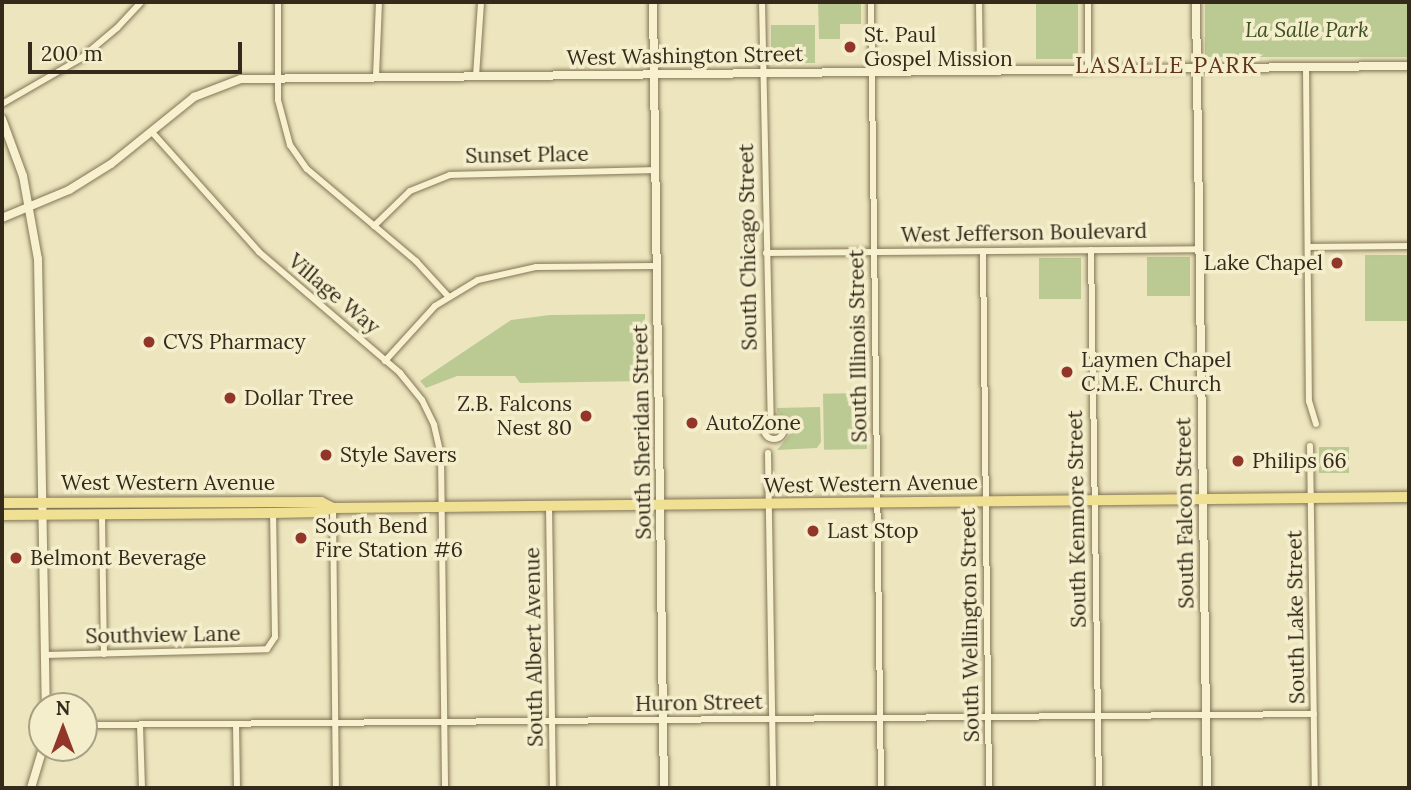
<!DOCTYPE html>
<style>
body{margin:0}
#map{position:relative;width:1411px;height:790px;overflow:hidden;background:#ece5bd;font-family:Lora,serif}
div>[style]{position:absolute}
.green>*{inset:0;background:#bbca92;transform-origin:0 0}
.roads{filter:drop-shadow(0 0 2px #837557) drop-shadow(0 0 2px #837557)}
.minor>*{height:6px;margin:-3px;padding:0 3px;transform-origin:3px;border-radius:3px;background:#f8f1cf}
.minor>.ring{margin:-3px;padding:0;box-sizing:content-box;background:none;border:6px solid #f8f1cf;border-radius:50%}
.tertiary>*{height:8px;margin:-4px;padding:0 4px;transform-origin:4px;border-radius:4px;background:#f8f1cf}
.primary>*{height:10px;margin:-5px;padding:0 5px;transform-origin:5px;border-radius:5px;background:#f0e094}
.dots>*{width:19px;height:19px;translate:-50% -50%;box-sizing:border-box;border:4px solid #f4eecc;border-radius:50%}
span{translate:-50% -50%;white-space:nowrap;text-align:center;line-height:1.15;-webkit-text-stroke:7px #f4eecc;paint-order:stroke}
.park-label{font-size:21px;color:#3e4f22;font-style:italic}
.poi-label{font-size:21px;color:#332a1b}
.left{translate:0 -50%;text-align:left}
.right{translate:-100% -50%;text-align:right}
.street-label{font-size:21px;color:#332a1b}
.neighbourhood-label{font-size:23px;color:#5f331c;letter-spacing:2px}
.frame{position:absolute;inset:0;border:4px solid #332a1b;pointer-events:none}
.north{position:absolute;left:28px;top:692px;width:70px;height:70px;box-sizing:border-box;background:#f4eecc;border:2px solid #a7a085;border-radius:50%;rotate:0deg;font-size:19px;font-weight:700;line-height:28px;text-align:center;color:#332a1b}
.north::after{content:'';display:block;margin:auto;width:24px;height:32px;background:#913628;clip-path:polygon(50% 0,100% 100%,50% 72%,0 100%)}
.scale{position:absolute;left:28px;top:42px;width:214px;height:32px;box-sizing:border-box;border:4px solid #332a1b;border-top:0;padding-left:9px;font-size:21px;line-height:24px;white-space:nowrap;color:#332a1b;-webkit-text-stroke:5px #f4eecc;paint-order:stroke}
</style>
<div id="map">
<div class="green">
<div style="clip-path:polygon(818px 2px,861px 2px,861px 24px,840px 24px,840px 39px,819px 39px)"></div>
<div style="left:1036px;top:2px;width:42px;height:57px"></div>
<div style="left:1205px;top:2px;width:204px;height:55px"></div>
<div style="left:771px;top:25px;width:44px;height:38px"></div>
<div style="left:1365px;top:255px;width:42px;height:66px"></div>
<div style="left:1190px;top:257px;width:39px;height:43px;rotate:90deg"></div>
<div style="left:1039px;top:258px;width:42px;height:41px"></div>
<div style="clip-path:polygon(645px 314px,645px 381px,520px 383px,515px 376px,457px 376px,426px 388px,420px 381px,511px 320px,550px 315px)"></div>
<div style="left:866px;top:393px;width:56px;height:43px;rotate:89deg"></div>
<div style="clip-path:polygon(820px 407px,821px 442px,817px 448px,777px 450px,791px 433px,789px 422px,777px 412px,777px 408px)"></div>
<div style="left:1349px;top:447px;width:26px;height:30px;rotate:90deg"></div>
</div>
<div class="roads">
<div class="minor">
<div style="left:278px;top:2px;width:98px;rotate:90deg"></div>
<div style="left:278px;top:100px;width:47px;rotate:75.1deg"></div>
<div style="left:290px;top:145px;width:29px;rotate:55deg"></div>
<div style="left:307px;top:169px;width:143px;rotate:40.2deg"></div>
<div style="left:416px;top:261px;width:47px;rotate:47.6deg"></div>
<div style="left:762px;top:2px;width:418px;rotate:88.8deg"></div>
<div style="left:871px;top:2px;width:786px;rotate:89.27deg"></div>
<div style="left:979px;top:2px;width:69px;rotate:89.2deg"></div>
<div style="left:1088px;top:2px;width:67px;rotate:90deg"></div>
<div style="left:1306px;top:67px;width:334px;rotate:89.5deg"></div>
<div style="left:1309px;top:401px;width:24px;rotate:73deg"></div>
<div style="left:376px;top:76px;width:74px;rotate:-87.7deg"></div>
<div style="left:476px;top:76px;width:74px;rotate:-86.1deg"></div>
<div style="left:2px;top:104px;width:90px;rotate:-30deg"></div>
<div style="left:80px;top:59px;width:48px;rotate:-40deg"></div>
<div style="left:117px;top:28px;width:35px;rotate:-47deg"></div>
<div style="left:151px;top:131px;width:162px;rotate:48.2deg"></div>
<div style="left:259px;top:252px;width:186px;rotate:40.6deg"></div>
<div style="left:400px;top:373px;width:35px;rotate:51deg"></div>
<div style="left:422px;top:400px;width:28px;rotate:64deg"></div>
<div style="left:434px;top:425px;width:32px;rotate:77deg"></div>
<div style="left:441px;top:456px;width:332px;rotate:89.3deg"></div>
<div style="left:374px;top:226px;width:50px;rotate:-44.2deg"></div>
<div style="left:410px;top:191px;width:43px;rotate:-21.8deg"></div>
<div style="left:450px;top:175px;width:205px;rotate:-1.4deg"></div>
<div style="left:1308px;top:247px;width:101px;rotate:-0.6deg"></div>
<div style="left:1091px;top:250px;width:538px;rotate:89.15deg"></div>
<div style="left:983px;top:251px;width:537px;rotate:89.36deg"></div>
<div style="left:766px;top:253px;width:433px;rotate:-0.5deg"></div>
<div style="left:385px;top:361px;width:74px;rotate:-47.7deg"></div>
<div style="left:435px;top:306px;width:50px;rotate:-31.2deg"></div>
<div style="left:478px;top:280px;width:59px;rotate:-12.6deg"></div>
<div style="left:536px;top:267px;width:121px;rotate:-0.5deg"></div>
<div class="ring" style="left:764px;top:419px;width:14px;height:14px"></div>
<div style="left:1310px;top:446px;width:342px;rotate:89.2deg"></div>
<div style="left:768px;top:453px;width:335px;rotate:89.1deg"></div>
<div style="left:549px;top:506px;width:282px;rotate:89.2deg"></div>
<div style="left:333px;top:508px;width:280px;rotate:89.4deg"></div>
<div style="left:102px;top:515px;width:139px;rotate:89.2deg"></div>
<div style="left:45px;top:655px;width:222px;rotate:-1.5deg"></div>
<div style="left:267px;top:649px;width:14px;rotate:-56deg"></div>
<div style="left:275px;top:637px;width:124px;rotate:-90.9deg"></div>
<div style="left:236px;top:724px;width:64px;rotate:89.1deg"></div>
<div style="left:84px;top:725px;width:1230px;rotate:-0.51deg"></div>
<div style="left:140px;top:725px;width:63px;rotate:88.2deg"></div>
</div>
<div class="tertiary">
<div style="left:653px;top:2px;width:786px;rotate:89.2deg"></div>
<div style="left:1196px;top:2px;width:786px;rotate:89.2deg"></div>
<div style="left:2px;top:119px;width:61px;rotate:69.8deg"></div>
<div style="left:23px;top:176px;width:84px;rotate:79.8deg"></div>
<div style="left:38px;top:259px;width:447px;rotate:89deg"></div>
<div style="left:2px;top:218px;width:73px;rotate:-22.7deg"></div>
<div style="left:69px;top:190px;width:49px;rotate:-31.8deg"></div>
<div style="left:111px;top:164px;width:107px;rotate:-38.9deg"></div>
<div style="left:194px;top:97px;width:50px;rotate:-21deg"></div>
<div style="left:241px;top:79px;width:1168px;rotate:-0.64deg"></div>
<div style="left:31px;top:788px;width:42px;rotate:-73.3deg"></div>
</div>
<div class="primary">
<div style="left:2px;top:503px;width:319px;rotate:-0.2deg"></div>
<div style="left:321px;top:502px;width:13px;rotate:27deg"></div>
<div style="left:2px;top:515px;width:271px;rotate:-0.4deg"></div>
<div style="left:273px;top:513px;width:46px;rotate:-1.2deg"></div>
<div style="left:319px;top:512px;width:15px;rotate:-16deg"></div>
<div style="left:333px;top:508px;width:1076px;rotate:-0.59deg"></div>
</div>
</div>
<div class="dots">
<div style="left:850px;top:47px;background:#913628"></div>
<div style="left:1337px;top:263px;background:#913628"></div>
<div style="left:149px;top:342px;background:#913628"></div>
<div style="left:1067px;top:372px;background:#913628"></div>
<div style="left:230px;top:398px;background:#913628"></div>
<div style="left:586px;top:416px;background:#913628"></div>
<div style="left:692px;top:423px;background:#913628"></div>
<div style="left:326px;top:455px;background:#913628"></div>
<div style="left:1238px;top:461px;background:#913628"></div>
<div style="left:813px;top:531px;background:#913628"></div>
<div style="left:301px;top:538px;background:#913628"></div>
<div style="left:16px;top:558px;background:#913628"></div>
</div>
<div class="park-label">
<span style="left:1307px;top:30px">La Salle Park</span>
</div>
<div class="poi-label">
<span class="left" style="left:864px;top:47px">St. Paul<br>Gospel Mission</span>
<span class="right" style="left:1323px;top:263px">Lake Chapel</span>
<span class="left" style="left:163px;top:342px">CVS Pharmacy</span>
<span class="left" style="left:1081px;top:372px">Laymen Chapel<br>C.M.E. Church</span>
<span class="left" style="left:244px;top:398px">Dollar Tree</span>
<span class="right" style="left:572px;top:416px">Z.B. Falcons<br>Nest 80</span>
<span class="left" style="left:706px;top:423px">AutoZone</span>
<span class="left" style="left:340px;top:455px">Style Savers</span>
<span class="left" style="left:1252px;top:461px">Philips 66</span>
<span class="left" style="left:315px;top:538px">South Bend<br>Fire Station #6</span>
<span class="left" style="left:827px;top:531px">Last Stop</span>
<span class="left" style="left:30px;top:558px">Belmont Beverage</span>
</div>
<div class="street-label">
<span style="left:685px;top:56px;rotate:-1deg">West Washington Street</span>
<span style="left:527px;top:155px;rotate:-1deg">Sunset Place</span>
<span style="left:1024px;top:233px;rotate:-1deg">West Jefferson Boulevard</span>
<span style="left:748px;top:247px;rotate:-91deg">South Chicago Street</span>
<span style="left:334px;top:294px;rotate:40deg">Village Way</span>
<span style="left:858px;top:346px;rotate:-91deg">South Illinois Street</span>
<span style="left:642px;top:432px;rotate:-91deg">South Sheridan Street</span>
<span style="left:168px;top:483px">West Western Avenue</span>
<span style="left:871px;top:484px;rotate:-1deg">West Western Avenue</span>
<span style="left:1185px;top:513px;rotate:-91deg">South Falcon Street</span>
<span style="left:1077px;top:519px;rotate:-91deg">South Kenmore Street</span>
<span style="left:1296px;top:617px;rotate:-91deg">South Lake Street</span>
<span style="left:970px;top:625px;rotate:-91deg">South Wellington Street</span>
<span style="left:163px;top:635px;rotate:-1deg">Southview Lane</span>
<span style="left:534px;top:647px;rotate:-91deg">South Albert Avenue</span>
<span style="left:699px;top:703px;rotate:-1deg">Huron Street</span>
</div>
<div class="neighbourhood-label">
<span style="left:1167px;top:65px">LASALLE PARK</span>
</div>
<div class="frame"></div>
<div class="north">N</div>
<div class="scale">200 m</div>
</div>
